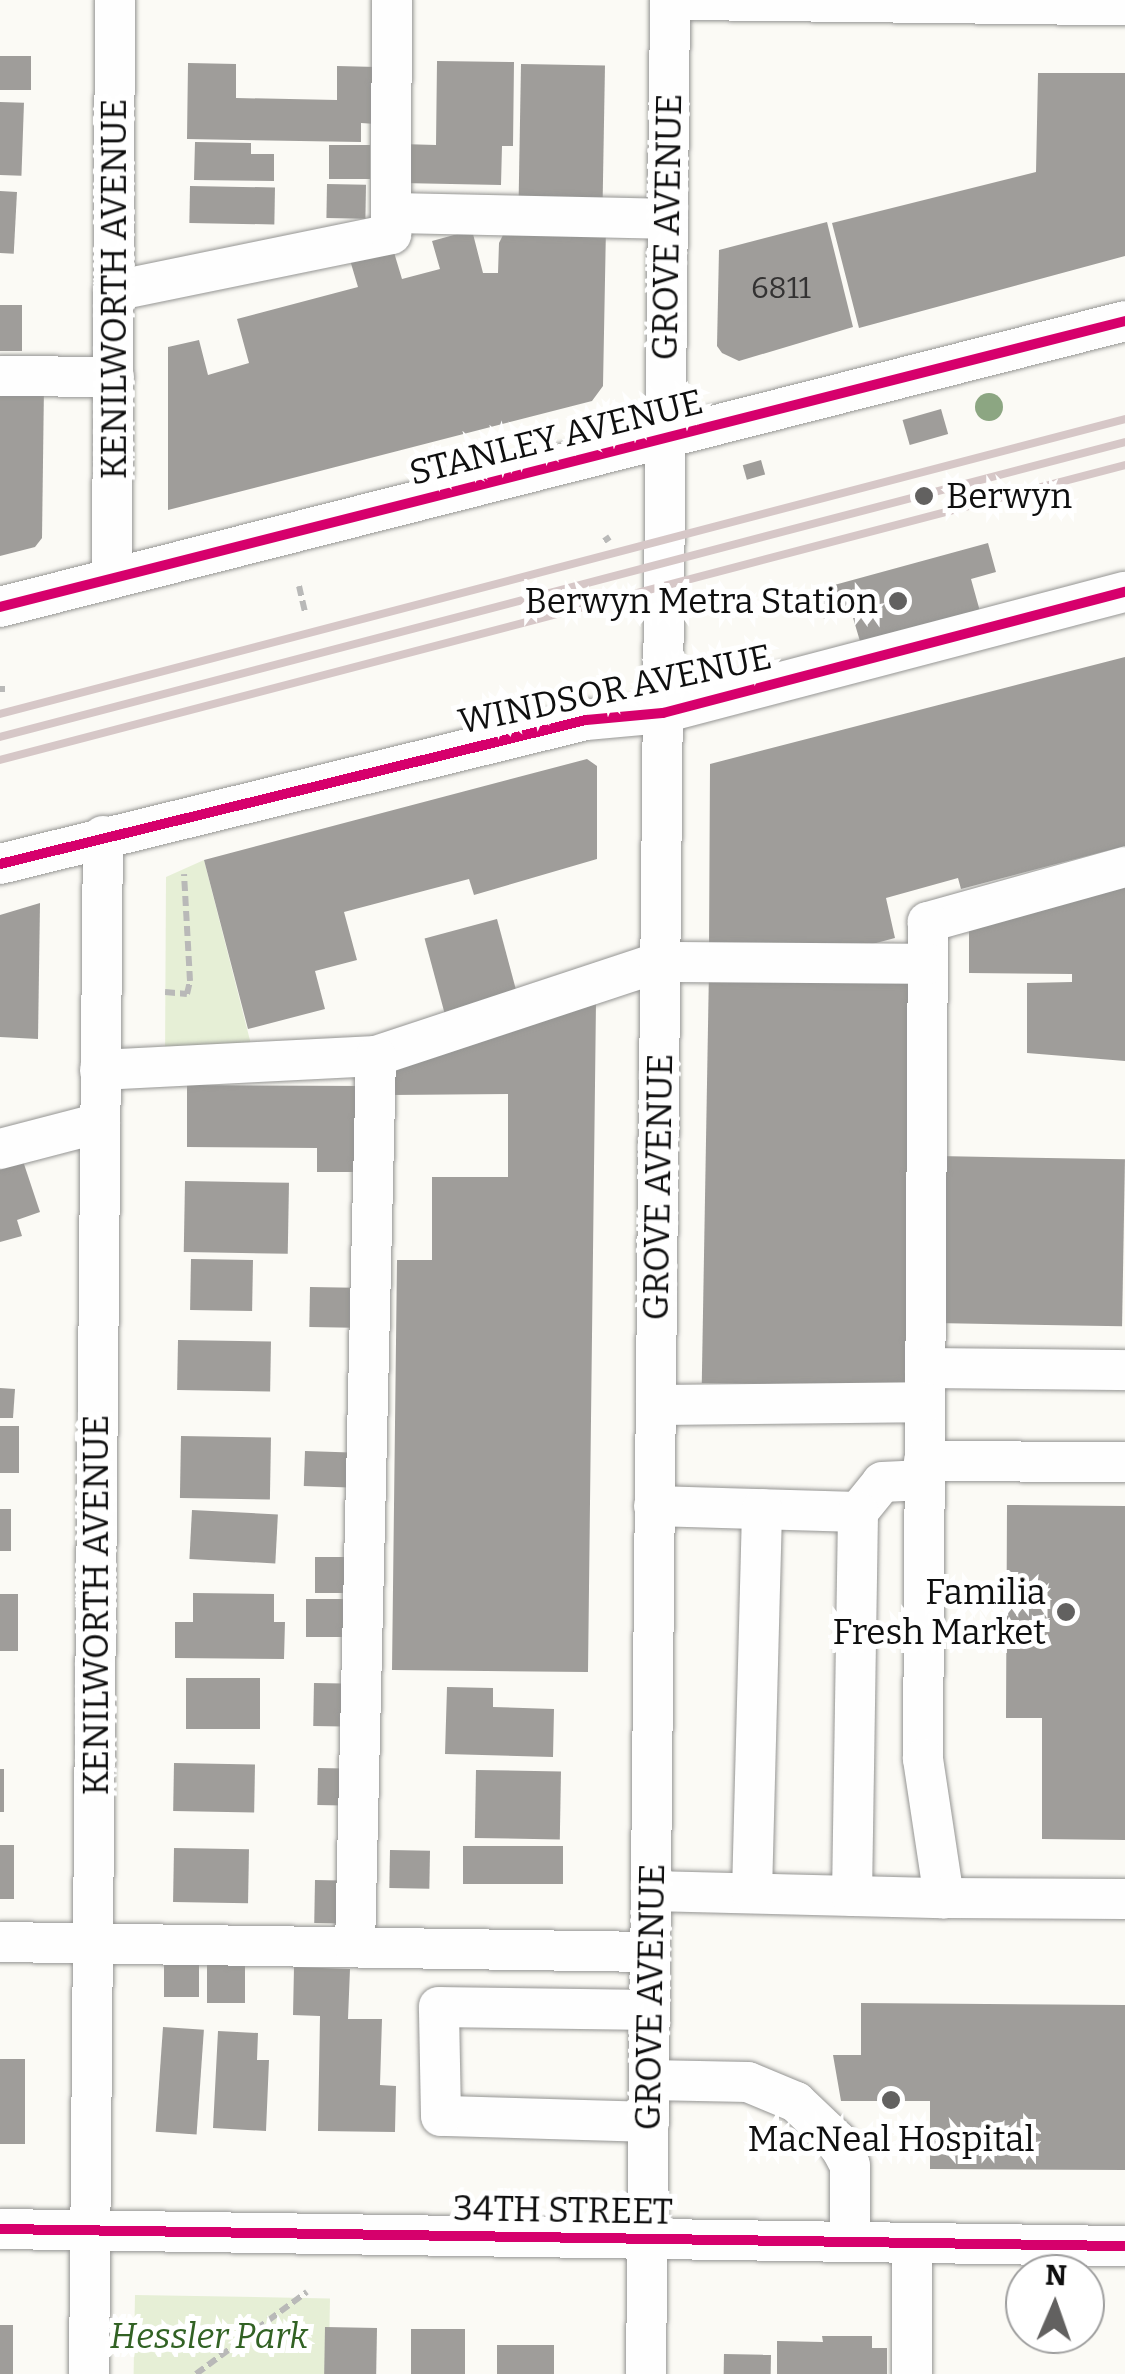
<!DOCTYPE html>
<style>
body{margin:0}
#map{position:relative;width:1125px;height:2374px;overflow:hidden;background:#fbfaf5;font-family:Bitter,serif}
div>[style]{position:absolute}
.green>*{inset:0;background:#e6efd6;transform-origin:0 0}
.building>*{inset:0;background:#9f9d9a;transform-origin:0 0}
.path>*{height:6px;margin-top:-3px;transform-origin:0;background:repeating-linear-gradient(90deg,#b9b9b8 0 10px,transparent 0 15px)}
.roads{filter:drop-shadow(0 0 2px #959593) drop-shadow(0 0 2px #959593)}
.minor>*{height:40px;margin:-20px;padding:0 20px;transform-origin:20px;border-radius:20px;background:#fefefe}
.rail>*{height:8px;margin:-4px;padding:0 4px;transform-origin:4px;border-radius:4px;background:#d6c7c7}
.cycleway>*{height:10px;margin:-5px;padding:0 5px;transform-origin:5px;border-radius:5px;background:#d6006c}
.trees>*{width:28px;height:28px;margin:-14px;border-radius:50%;background:#8ca682}
.dots>*{width:28px;height:28px;translate:-50% -50%;box-sizing:border-box;border:5px solid #fff;border-radius:50%}
span{translate:-50% -50%;white-space:nowrap;text-align:center;line-height:1.15;-webkit-text-stroke:10px #fff;paint-order:stroke}
.number-label{font-size:30px;color:#333232}
.number-label span{-webkit-text-stroke-width:0}
.street-label{font-size:35px;color:#0f0f0f}
.poi-label{font-size:35px;color:#0f0f0f}
.left{translate:0 -50%;text-align:left}
.right{translate:-100% -50%;text-align:right}
.park-label{font-size:35px;color:#326224;font-style:italic}
.north{position:absolute;left:1005px;top:2254px;width:100px;height:100px;box-sizing:border-box;background:#fff;border:2px solid #9f9f9f;border-radius:50%;rotate:2deg;font-size:28px;font-weight:700;line-height:40px;text-align:center;color:#0f0f0f}
.north::after{content:'';display:block;margin:auto;width:35px;height:45px;background:#626160;clip-path:polygon(50% 0,100% 100%,50% 72%,0 100%)}
</style>
<div id="map">
<div class="green">
<div style="clip-path:polygon(204px 860px,254px 1056px,165px 1061px,166px 877px)"></div>
<div style="left:135px;top:2295px;width:195px;height:79px;rotate:1deg"></div>
</div>
<div class="building">
<div style="left:0;top:56px;width:31px;height:34px"></div>
<div style="clip-path:polygon(437px 61px,514px 62px,513px 146px,502px 146px,501px 185px,401px 183px,401px 144px,436px 145px)"></div>
<div style="clip-path:polygon(188px 63px,236px 64px,236px 98px,337px 100px,337px 66px,377px 67px,376px 124px,361px 123px,361px 142px,187px 139px)"></div>
<div style="left:521px;top:64px;width:84px;height:138px;rotate:1deg"></div>
<div style="clip-path:polygon(1038px 73px,1125px 73px,1125px 256px,859px 328px,832px 223px,1036px 172px)"></div>
<div style="left:0;top:102px;width:24px;height:73px;rotate:2deg"></div>
<div style="clip-path:polygon(195px 142px,251px 143px,251px 154px,274px 154px,274px 181px,194px 180px)"></div>
<div style="left:329px;top:145px;width:41px;height:34px"></div>
<div style="left:327px;top:184px;width:39px;height:34px;rotate:1deg"></div>
<div style="left:190px;top:186px;width:85px;height:37px;rotate:1deg"></div>
<div style="left:0;top:191px;width:17px;height:62px;rotate:3deg"></div>
<div style="clip-path:polygon(827px 222px,853px 327px,739px 361px,722px 353px,717px 346px,719px 250px)"></div>
<div style="clip-path:polygon(509px 223px,606px 227px,603px 386px,592px 401px,168px 510px,168px 347px,199px 340px,208px 375px,249px 363px,237px 319px,358px 287px,347px 250px,390px 239px,402px 279px,440px 269px,432px 241px,472px 230px,483px 273px,498px 273px,499px 243px)"></div>
<div style="left:0;top:305px;width:22px;height:46px"></div>
<div style="clip-path:polygon(0 383px,44px 385px,42px 538px,35px 547px,0 556px)"></div>
<div style="left:941px;top:409px;width:26px;height:40px;rotate:74deg"></div>
<div style="left:761px;top:460px;width:15px;height:19px;rotate:74deg"></div>
<div style="clip-path:polygon(988px 543px,996px 572px,971px 579px,981px 615px,862px 648px,851px 611px,824px 619px,816px 590px)"></div>
<div style="clip-path:polygon(1125px 657px,1125px 846px,961px 889px,958px 878px,886px 898px,895px 938px,846px 951px,709px 948px,710px 764px)"></div>
<div style="clip-path:polygon(587px 759px,597px 766px,597px 859px,474px 895px,469px 879px,344px 912px,357px 960px,315px 971px,325px 1009px,248px 1029px,204px 860px)"></div>
<div style="clip-path:polygon(1125px 872px,1125px 1061px,1027px 1053px,1027px 983px,1072px 982px,1072px 974px,969px 973px,969px 915px)"></div>
<div style="clip-path:polygon(40px 903px,38px 1039px,0 1037px,0 915px)"></div>
<div style="left:497px;top:919px;width:85px;height:75px;rotate:75deg"></div>
<div style="left:709px;top:969px;width:204px;height:414px;rotate:1deg"></div>
<div style="clip-path:polygon(596px 1001px,588px 1672px,392px 1670px,397px 1260px,432px 1260px,432px 1177px,508px 1177px,508px 1094px,391px 1095px,393px 1059px)"></div>
<div style="clip-path:polygon(187px 1085px,365px 1086px,365px 1172px,317px 1172px,317px 1148px,187px 1147px)"></div>
<div style="left:937px;top:1156px;width:188px;height:167px;rotate:1deg"></div>
<div style="clip-path:polygon(22px 1158px,40px 1212px,17px 1220px,22px 1236px,0 1242px,0 1164px)"></div>
<div style="left:185px;top:1181px;width:104px;height:71px;rotate:1deg"></div>
<div style="left:191px;top:1259px;width:62px;height:51px;rotate:1deg"></div>
<div style="left:310px;top:1287px;width:44px;height:40px;rotate:1deg"></div>
<div style="left:178px;top:1340px;width:93px;height:50px;rotate:1deg"></div>
<div style="clip-path:polygon(0 1388px,15px 1389px,13px 1418px,0 1418px)"></div>
<div style="left:0;top:1426px;width:19px;height:47px"></div>
<div style="left:181px;top:1436px;width:90px;height:62px;rotate:1deg"></div>
<div style="left:305px;top:1451px;width:53px;height:35px;rotate:2deg"></div>
<div style="clip-path:polygon(1007px 1505px,1125px 1506px,1125px 1840px,1042px 1839px,1042px 1718px,1006px 1718px)"></div>
<div style="left:0;top:1509px;width:11px;height:42px"></div>
<div style="left:192px;top:1510px;width:86px;height:49px;rotate:3deg"></div>
<div style="left:315px;top:1557px;width:35px;height:36px"></div>
<div style="clip-path:polygon(193px 1593px,274px 1594px,274px 1622px,285px 1622px,284px 1659px,175px 1658px,175px 1622px,193px 1622px)"></div>
<div style="left:0;top:1594px;width:18px;height:57px"></div>
<div style="left:306px;top:1599px;width:44px;height:38px"></div>
<div style="left:186px;top:1678px;width:74px;height:51px"></div>
<div style="left:314px;top:1683px;width:44px;height:43px;rotate:1deg"></div>
<div style="clip-path:polygon(447px 1687px,493px 1688px,493px 1707px,554px 1709px,553px 1757px,445px 1754px)"></div>
<div style="left:174px;top:1763px;width:81px;height:48px;rotate:1deg"></div>
<div style="left:318px;top:1768px;width:39px;height:37px;rotate:1deg"></div>
<div style="left:0;top:1769px;width:4px;height:43px"></div>
<div style="left:476px;top:1770px;width:85px;height:68px;rotate:1deg"></div>
<div style="left:0;top:1845px;width:14px;height:54px"></div>
<div style="left:463px;top:1846px;width:100px;height:38px"></div>
<div style="left:174px;top:1848px;width:75px;height:54px;rotate:1deg"></div>
<div style="left:390px;top:1850px;width:40px;height:38px;rotate:1deg"></div>
<div style="left:315px;top:1880px;width:39px;height:43px;rotate:1deg"></div>
<div style="left:164px;top:1958px;width:35px;height:39px"></div>
<div style="left:207px;top:1961px;width:38px;height:42px"></div>
<div style="clip-path:polygon(294px 1967px,350px 1969px,348px 2019px,382px 2019px,380px 2085px,396px 2086px,395px 2132px,318px 2131px,320px 2016px,293px 2015px)"></div>
<div style="clip-path:polygon(861px 2003px,1125px 2005px,1125px 2170px,930px 2169px,930px 2101px,841px 2101px,833px 2055px,861px 2055px)"></div>
<div style="left:163px;top:2027px;width:41px;height:105px;rotate:4deg"></div>
<div style="clip-path:polygon(218px 2031px,258px 2033px,257px 2060px,269px 2060px,266px 2131px,213px 2128px)"></div>
<div style="left:0;top:2059px;width:25px;height:85px"></div>
<div style="left:0;top:2325px;width:13px;height:49px"></div>
<div style="left:325px;top:2327px;width:52px;height:47px;rotate:1deg"></div>
<div style="left:411px;top:2329px;width:54px;height:45px"></div>
<div style="clip-path:polygon(822px 2336px,872px 2336px,872px 2348px,887px 2348px,887px 2374px,777px 2374px,777px 2341px,823px 2342px)"></div>
<div style="left:497px;top:2345px;width:57px;height:29px"></div>
<div style="left:724px;top:2354px;width:47px;height:20px;rotate:1deg"></div>
</div>
<div class="path">
<div style="left:604px;top:541px;width:7px;rotate:-34deg"></div>
<div style="left:299px;top:586px;width:26px;rotate:77deg"></div>
<div style="left:0;top:689px;width:5px"></div>
<div style="left:165px;top:992px;width:22px;rotate:5deg"></div>
<div style="left:187px;top:994px;width:13px;rotate:-77deg"></div>
<div style="left:190px;top:981px;width:107px;rotate:-93.2deg"></div>
<div style="left:196px;top:2374px;width:138px;rotate:-36.5deg"></div>
</div>
<div class="roads">
<div class="minor">
<div style="left:688px;top:0;width:437px;rotate:0.7deg"></div>
<div style="left:391px;top:213px;width:276px;rotate:1.2deg"></div>
<div style="left:114px;top:291px;width:283px;rotate:-11.6deg"></div>
<div style="left:391px;top:234px;width:234px;rotate:-89.8deg"></div>
<div style="left:0;top:376px;width:114px;rotate:0.5deg"></div>
<div style="left:112px;top:577px;width:577px;rotate:-89.7deg"></div>
<div style="left:0;top:607px;width:1161px;rotate:-14.26deg"></div>
<div style="left:0;top:864px;width:603px;rotate:-13.81deg"></div>
<div style="left:586px;top:720px;width:77px;rotate:-5.2deg"></div>
<div style="left:663px;top:713px;width:478px;rotate:-14.7deg"></div>
<div style="left:1125px;top:867px;width:205px;rotate:164.4deg"></div>
<div style="left:928px;top:922px;width:837px;rotate:90.34deg"></div>
<div style="left:923px;top:1759px;width:141px;rotate:81.4deg"></div>
<div style="left:944px;top:1898px;width:181px;rotate:0.3deg"></div>
<div style="left:100px;top:1070px;width:276px;rotate:-2.9deg"></div>
<div style="left:376px;top:1056px;width:299px;rotate:-18.3deg"></div>
<div style="left:660px;top:962px;width:268px;rotate:0.4deg"></div>
<div style="left:0;top:1149px;width:103px;rotate:-14.6deg"></div>
<div style="left:925px;top:1368px;width:200px;rotate:0.6deg"></div>
<div style="left:656px;top:1405px;width:268px;rotate:-0.6deg"></div>
<div style="left:924px;top:1461px;width:201px;rotate:0.3deg"></div>
<div style="left:654px;top:1506px;width:204px;rotate:1.7deg"></div>
<div style="left:858px;top:1512px;width:38px;rotate:-51deg"></div>
<div style="left:882px;top:1482px;width:42px;rotate:-2.7deg"></div>
<div style="left:651px;top:1891px;width:293px;rotate:1.4deg"></div>
<div style="left:752px;top:1893px;width:384px;rotate:-88.5deg"></div>
<div style="left:852px;top:1896px;width:384px;rotate:-89.1deg"></div>
<div style="left:0;top:1942px;width:650px;rotate:0.88deg"></div>
<div style="left:355px;top:1947px;width:891px;rotate:-88.65deg"></div>
<div style="left:649px;top:2080px;width:99px;rotate:1.2deg"></div>
<div style="left:748px;top:2082px;width:52px;rotate:22.6deg"></div>
<div style="left:796px;top:2102px;width:57px;rotate:43.6deg"></div>
<div style="left:837px;top:2141px;width:27px;rotate:62deg"></div>
<div style="left:850px;top:2165px;width:77px;rotate:90deg"></div>
<div style="left:649px;top:2122px;width:208px;rotate:-178.3deg"></div>
<div style="left:441px;top:2116px;width:109px;rotate:-91.1deg"></div>
<div style="left:439px;top:2007px;width:211px;rotate:0.8deg"></div>
<div style="left:0;top:2229px;width:1125px;rotate:0.87deg"></div>
<div style="left:89px;top:2374px;width:1538px;rotate:-89.48deg"></div>
<div style="left:646px;top:2374px;width:2374px;rotate:-89.42deg"></div>
<div style="left:912px;top:2374px;width:131px;rotate:-90deg"></div>
</div>
</div>
<div class="rail">
<div style="left:0;top:714px;width:1163px;rotate:-14.69deg"></div>
<div style="left:0;top:737px;width:1163px;rotate:-14.69deg"></div>
<div style="left:0;top:760px;width:1163px;rotate:-14.69deg"></div>
</div>
<div class="cycleway">
<div style="left:0;top:607px;width:1161px;rotate:-14.26deg"></div>
<div style="left:0;top:864px;width:603px;rotate:-13.81deg"></div>
<div style="left:586px;top:720px;width:77px;rotate:-5.2deg"></div>
<div style="left:663px;top:713px;width:478px;rotate:-14.7deg"></div>
<div style="left:0;top:2229px;width:1125px;rotate:0.87deg"></div>
</div>
<div class="trees">
<div style="left:989px;top:407px"></div>
</div>
<div class="dots">
<div style="left:924px;top:496px;background:#626160"></div>
<div style="left:898px;top:601px;background:#626160"></div>
<div style="left:1066px;top:1612px;background:#626160"></div>
<div style="left:891px;top:2100px;background:#626160"></div>
</div>
<div class="number-label">
<span style="left:781px;top:288px">6811</span>
</div>
<div class="street-label">
<span style="left:667px;top:227px;rotate:-89deg">GROVE AVENUE</span>
<span style="left:114px;top:289px;rotate:-90deg">KENILWORTH AVENUE</span>
<span style="left:556px;top:437px;rotate:-14deg">STANLEY AVENUE</span>
<span style="left:615px;top:689px;rotate:-12deg">WINDSOR AVENUE</span>
<span style="left:658px;top:1187px;rotate:-89deg">GROVE AVENUE</span>
<span style="left:96px;top:1605px;rotate:-90deg">KENILWORTH AVENUE</span>
<span style="left:650px;top:1997px;rotate:-89deg">GROVE AVENUE</span>
<span style="left:563px;top:2210px;rotate:1deg">34TH STREET</span>
</div>
<div class="poi-label">
<span class="left" style="left:946px;top:496px">Berwyn</span>
<span class="right" style="left:878px;top:601px">Berwyn Metra Station</span>
<span class="right" style="left:1046px;top:1612px">Familia<br>Fresh Market</span>
<span style="left:891px;top:2139px">MacNeal Hospital</span>
</div>
<div class="park-label">
<span style="left:209px;top:2336px">Hessler Park</span>
</div>
<div class="north">N</div>
</div>
